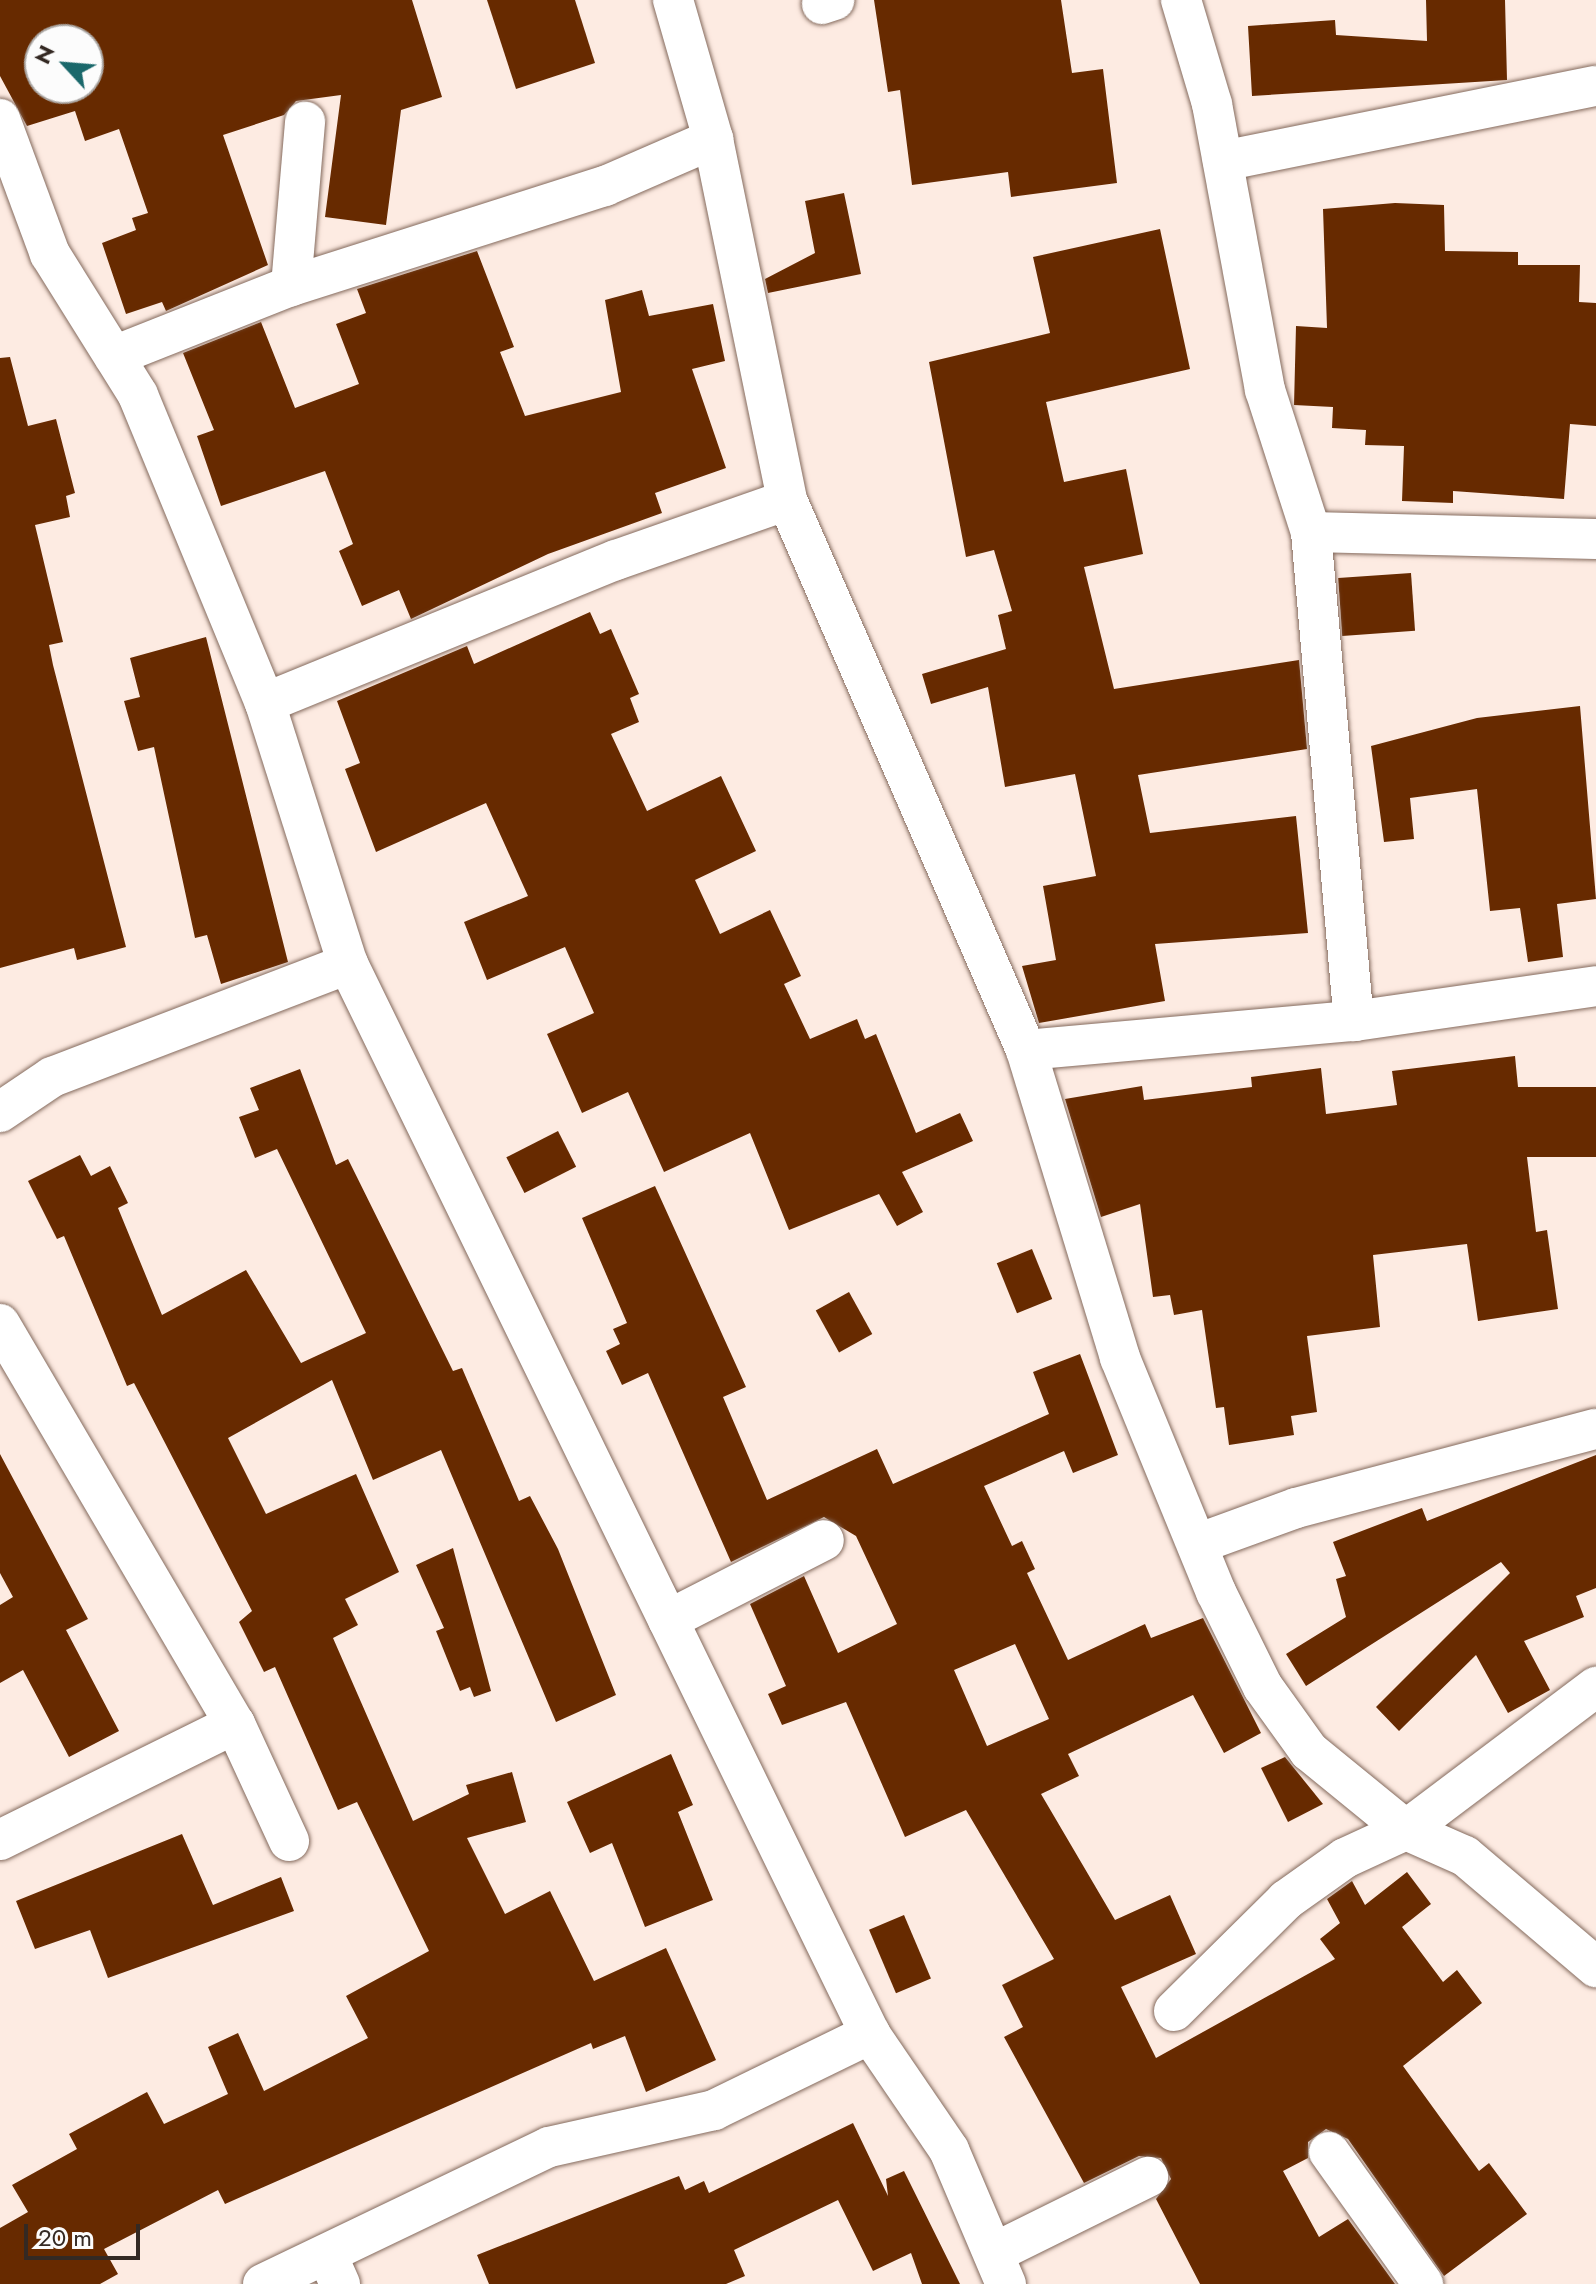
<!DOCTYPE html>
<style>
body{margin:0}
#map{position:relative;width:1596px;height:2284px;overflow:hidden;background:#fdebe2;font-family:Jost,sans-serif}
div>[style]{position:absolute}
.building>*{inset:0;background:#672a00;transform-origin:0 0}
.roads{filter:drop-shadow(0 0 2px #846a5d) drop-shadow(0 0 2px #846a5d)}
.minor>*{height:40px;margin:-20px;padding:0 20px;transform-origin:20px;border-radius:20px;background:#fff}
span{translate:-50% -50%;white-space:nowrap;text-align:center;line-height:1.15;-webkit-text-stroke:8px #fcfcfc;paint-order:stroke}
.north{position:absolute;left:24px;top:24px;width:80px;height:80px;box-sizing:border-box;background:#fcfcfc;border:2px solid #aca8a5;border-radius:50%;rotate:296deg;font-size:22px;font-weight:700;line-height:32px;text-align:center;color:#342923}
.north::after{content:'';display:block;margin:auto;width:28px;height:36px;background:#1a686b;clip-path:polygon(50% 0,100% 100%,50% 72%,0 100%)}
.scale{position:absolute;left:24px;top:2224px;width:116px;height:36px;box-sizing:border-box;border:4px solid #342923;border-top:0;padding-left:10px;font-size:24px;line-height:28px;white-space:nowrap;color:#342923;-webkit-text-stroke:6px #fcfcfc;paint-order:stroke}
</style>
<div id="map">
<div class="building">
<div style="clip-path:polygon(evenodd,0 0,412px 0,442px 97px,401px 110px,386px 225px,325px 217px,341px 95px,296px 101px,284px 115px,223px 135px,268px 265px,166px 311px,162px 302px,126px 314px,102px 243px,136px 230px,132px 218px,148px 213px,119px 129px,85px 141px,75px 111px,27px 126px,0 76px,0 0,40px 40px,88px 40px,88px 88px,40px 88px,40px 40px)"></div>
<div style="clip-path:polygon(487px 0,575px 0,595px 63px,516px 89px)"></div>
<div style="clip-path:polygon(874px 0,1061px 0,1072px 73px,1103px 69px,1117px 183px,1011px 197px,1008px 172px,912px 185px,900px 90px,888px 92px)"></div>
<div style="clip-path:polygon(1426px 0,1505px 0,1507px 80px,1252px 96px,1248px 26px,1335px 20px,1336px 35px,1427px 41px)"></div>
<div style="clip-path:polygon(844px 193px,861px 274px,768px 293px,765px 279px,815px 253px,805px 201px)"></div>
<div style="clip-path:polygon(1395px 203px,1444px 205px,1445px 251px,1518px 252px,1518px 265px,1580px 265px,1579px 302px,1596px 303px,1596px 426px,1570px 424px,1564px 499px,1453px 491px,1453px 503px,1402px 501px,1404px 446px,1365px 445px,1366px 430px,1332px 428px,1333px 407px,1294px 405px,1296px 326px,1327px 328px,1323px 209px)"></div>
<div style="clip-path:polygon(1160px 229px,1190px 369px,1046px 402px,1064px 482px,1126px 469px,1143px 554px,1084px 567px,1114px 689px,1299px 660px,1307px 749px,1138px 775px,1150px 833px,1296px 816px,1308px 933px,1155px 944px,1165px 1001px,1039px 1023px,1022px 966px,1056px 960px,1043px 886px,1096px 876px,1075px 774px,1005px 787px,988px 687px,931px 704px,922px 674px,1006px 649px,998px 615px,1012px 611px,994px 550px,966px 557px,929px 362px,1050px 333px,1033px 257px)"></div>
<div style="clip-path:polygon(477px 251px,514px 347px,500px 352px,525px 416px,621px 392px,605px 300px,642px 290px,649px 316px,713px 304px,725px 361px,692px 369px,726px 468px,655px 493px,662px 513px,548px 554px,411px 619px,399px 590px,362px 606px,339px 551px,353px 544px,325px 471px,221px 506px,197px 436px,214px 430px,183px 353px,261px 322px,295px 408px,359px 384px,336px 324px,366px 313px,357px 289px)"></div>
<div style="clip-path:polygon(10px 357px,28px 426px,56px 419px,75px 493px,66px 496px,70px 517px,35px 525px,63px 642px,49px 645px,53px 665px,126px 947px,77px 960px,74px 948px,0 968px,0 358px)"></div>
<div style="left:1411px;top:573px;width:58px;height:73px;rotate:86deg"></div>
<div style="clip-path:polygon(590px 612px,600px 634px,611px 629px,639px 694px,630px 698px,639px 722px,611px 734px,647px 811px,721px 776px,756px 851px,695px 880px,720px 934px,770px 910px,801px 976px,784px 984px,810px 1039px,857px 1019px,865px 1039px,876px 1034px,916px 1133px,960px 1113px,973px 1141px,902px 1172px,923px 1212px,897px 1226px,879px 1194px,789px 1230px,750px 1133px,664px 1172px,628px 1092px,582px 1113px,547px 1034px,594px 1013px,565px 947px,487px 980px,464px 922px,528px 896px,486px 803px,376px 852px,345px 769px,360px 763px,337px 701px,467px 646px,474px 664px)"></div>
<div style="clip-path:polygon(206px 637px,288px 962px,221px 984px,207px 935px,195px 938px,154px 747px,138px 751px,124px 701px,140px 697px,130px 658px)"></div>
<div style="clip-path:polygon(1580px 706px,1596px 899px,1557px 904px,1563px 957px,1528px 962px,1520px 908px,1490px 911px,1477px 789px,1410px 798px,1414px 839px,1384px 842px,1371px 746px,1477px 718px)"></div>
<div style="clip-path:polygon(1515px 1056px,1518px 1087px,1596px 1087px,1596px 1157px,1527px 1157px,1536px 1232px,1547px 1230px,1558px 1309px,1478px 1321px,1467px 1244px,1373px 1255px,1380px 1327px,1307px 1336px,1317px 1412px,1291px 1416px,1294px 1435px,1229px 1445px,1224px 1407px,1216px 1408px,1202px 1310px,1174px 1315px,1170px 1295px,1153px 1297px,1140px 1204px,1101px 1217px,1065px 1099px,1142px 1086px,1144px 1100px,1252px 1087px,1251px 1077px,1321px 1068px,1326px 1114px,1397px 1105px,1392px 1071px)"></div>
<div style="clip-path:polygon(300px 1069px,336px 1165px,348px 1159px,453px 1371px,462px 1368px,519px 1501px,530px 1496px,558px 1549px,616px 1695px,556px 1722px,441px 1450px,373px 1480px,332px 1380px,228px 1438px,266px 1514px,356px 1474px,399px 1572px,345px 1599px,358px 1625px,333px 1638px,413px 1821px,469px 1794px,466px 1785px,512px 1772px,526px 1822px,467px 1838px,505px 1914px,550px 1891px,594px 1981px,666px 1948px,716px 2060px,646px 2092px,625px 2036px,593px 2049px,591px 2043px,225px 2204px,218px 2190px,104px 2249px,118px 2274px,100px 2284px,0 2284px,0 2228px,28px 2212px,12px 2185px,77px 2149px,69px 2134px,147px 2092px,164px 2124px,228px 2094px,208px 2047px,238px 2033px,264px 2091px,368px 2038px,346px 1996px,429px 1951px,357px 1802px,338px 1810px,275px 1667px,264px 1672px,239px 1622px,252px 1611px,134px 1383px,127px 1386px,64px 1236px,57px 1239px,28px 1181px,80px 1155px,91px 1176px,110px 1166px,128px 1203px,118px 1208px,162px 1315px,246px 1270px,301px 1363px,366px 1333px,277px 1149px,255px 1158px,239px 1117px,259px 1110px,250px 1088px)"></div>
<div style="left:558px;top:1131px;width:40px;height:58px;rotate:63deg"></div>
<div style="clip-path:polygon(evenodd,655px 1186px,746px 1387px,723px 1397px,767px 1500px,877px 1449px,893px 1484px,1049px 1414px,1033px 1372px,1080px 1354px,1118px 1455px,1073px 1473px,1064px 1451px,984px 1486px,1012px 1546px,1022px 1541px,1035px 1569px,1027px 1573px,1068px 1660px,1145px 1624px,1151px 1638px,1203px 1618px,1261px 1733px,1224px 1753px,1193px 1695px,1068px 1754px,1079px 1776px,1041px 1794px,1115px 1920px,1170px 1895px,1196px 1954px,1121px 1987px,1156px 2058px,1335px 1959px,1320px 1939px,1340px 1923px,1327px 1899px,1352px 1881px,1365px 1905px,1407px 1872px,1431px 1904px,1402px 1927px,1443px 1982px,1457px 1970px,1482px 2003px,1403px 2066px,1479px 2171px,1489px 2163px,1527px 2214px,1444px 2276px,1348px 2139px,1326px 2129px,1308px 2142px,1308px 2158px,1283px 2171px,1319px 2237px,1348px 2219px,1395px 2284px,1200px 2284px,1156px 2199px,1171px 2179px,1161px 2158px,1139px 2156px,1084px 2183px,1004px 2037px,1023px 2027px,1002px 1985px,1054px 1959px,966px 1810px,905px 1837px,846px 1702px,782px 1725px,768px 1694px,786px 1686px,750px 1604px,804px 1576px,838px 1653px,897px 1624px,856px 1536px,824px 1517px,731px 1562px,648px 1373px,622px 1385px,606px 1351px,620px 1344px,613px 1329px,627px 1323px,582px 1218px,655px 1186px,1015px 1644px,1049px 1719px,987px 1746px,954px 1670px,1015px 1644px)"></div>
<div style="left:1032px;top:1249px;width:54px;height:38px;rotate:68deg"></div>
<div style="left:849px;top:1292px;width:48px;height:38px;rotate:61deg"></div>
<div style="clip-path:polygon(0 1454px,88px 1619px,66px 1630px,119px 1731px,69px 1757px,23px 1670px,0 1683px,0 1605px,13px 1597px,0 1573px)"></div>
<div style="clip-path:polygon(1596px 1455px,1596px 1588px,1576px 1596px,1584px 1617px,1524px 1641px,1550px 1690px,1508px 1713px,1476px 1655px,1399px 1731px,1376px 1707px,1510px 1573px,1501px 1562px,1306px 1686px,1286px 1654px,1346px 1617px,1336px 1579px,1346px 1576px,1333px 1542px,1422px 1508px,1427px 1521px)"></div>
<div style="clip-path:polygon(453px 1548px,491px 1691px,474px 1697px,470px 1687px,460px 1691px,436px 1631px,444px 1628px,416px 1565px)"></div>
<div style="clip-path:polygon(671px 1754px,693px 1805px,678px 1812px,713px 1900px,645px 1927px,612px 1843px,590px 1853px,567px 1802px)"></div>
<div style="clip-path:polygon(1285px 1757px,1323px 1804px,1288px 1822px,1261px 1768px)"></div>
<div style="clip-path:polygon(182px 1834px,213px 1905px,281px 1877px,294px 1911px,108px 1978px,90px 1930px,35px 1949px,16px 1901px)"></div>
<div style="left:904px;top:1915px;width:69px;height:38px;rotate:67deg"></div>
<div style="clip-path:polygon(853px 2123px,888px 2196px,886px 2179px,904px 2171px,960px 2284px,922px 2284px,911px 2253px,873px 2271px,838px 2200px,734px 2250px,745px 2276px,726px 2284px,489px 2284px,477px 2255px,679px 2176px,685px 2190px,704px 2181px,709px 2193px)"></div>
</div>
<div class="roads">
<div class="minor">
<div style="left:673px;top:0;width:145px;rotate:73.9deg"></div>
<div style="left:713px;top:139px;width:369px;rotate:78.4deg"></div>
<div style="left:787px;top:500px;width:600px;rotate:66.51deg"></div>
<div style="left:1026px;top:1050px;width:322px;rotate:73deg"></div>
<div style="left:1120px;top:1358px;width:253px;rotate:67.7deg"></div>
<div style="left:1216px;top:1592px;width:106px;rotate:63.7deg"></div>
<div style="left:1263px;top:1687px;width:79px;rotate:54.3deg"></div>
<div style="left:1309px;top:1751px;width:125px;rotate:39.2deg"></div>
<div style="left:1406px;top:1830px;width:64px;rotate:23.8deg"></div>
<div style="left:1465px;top:1856px;width:172px;rotate:40.3deg"></div>
<div style="left:1181px;top:0;width:109px;rotate:73.4deg"></div>
<div style="left:1212px;top:104px;width:291px;rotate:79.5deg"></div>
<div style="left:1265px;top:390px;width:149px;rotate:72.1deg"></div>
<div style="left:1311px;top:532px;width:491px;rotate:85deg"></div>
<div style="left:822px;top:4px;width:13px;rotate:-18deg"></div>
<div style="left:0;top:119px;width:144px;rotate:69.7deg"></div>
<div style="left:50px;top:254px;width:166px;rotate:58deg"></div>
<div style="left:138px;top:395px;width:333px;rotate:67.6deg"></div>
<div style="left:265px;top:703px;width:274px;rotate:72.4deg"></div>
<div style="left:348px;top:964px;width:1191px;rotate:63.99deg"></div>
<div style="left:870px;top:2034px;width:140px;rotate:55.7deg"></div>
<div style="left:949px;top:2150px;width:146px;rotate:67deg"></div>
<div style="left:1223px;top:161px;width:380px;rotate:-11.4deg"></div>
<div style="left:291px;top:286px;width:165px;rotate:-85.1deg"></div>
<div style="left:114px;top:356px;width:190px;rotate:-21.6deg"></div>
<div style="left:291px;top:286px;width:330px;rotate:-17.7deg"></div>
<div style="left:605px;top:186px;width:118px;rotate:-23.5deg"></div>
<div style="left:1311px;top:532px;width:285px;rotate:1.4deg"></div>
<div style="left:265px;top:703px;width:379px;rotate:-22.2deg"></div>
<div style="left:616px;top:560px;width:181px;rotate:-19.3deg"></div>
<div style="left:1026px;top:1050px;width:329px;rotate:-5.1deg"></div>
<div style="left:1354px;top:1021px;width:245px;rotate:-8.2deg"></div>
<div style="left:0;top:1112px;width:63px;rotate:-33.9deg"></div>
<div style="left:52px;top:1077px;width:317px;rotate:-20.9deg"></div>
<div style="left:0;top:1324px;width:464px;rotate:59.6deg"></div>
<div style="left:235px;top:1724px;width:129px;rotate:65.2deg"></div>
<div style="left:1197px;top:1544px;width:105px;rotate:-20deg"></div>
<div style="left:1296px;top:1508px;width:310px;rotate:-14.8deg"></div>
<div style="left:668px;top:1620px;width:175px;rotate:-27.1deg"></div>
<div style="left:0;top:1840px;width:262px;rotate:-26.3deg"></div>
<div style="left:1174px;top:2011px;width:158px;rotate:-44.7deg"></div>
<div style="left:1286px;top:1900px;width:72px;rotate:-35.4deg"></div>
<div style="left:1345px;top:1858px;width:67px;rotate:-24.7deg"></div>
<div style="left:1406px;top:1830px;width:238px;rotate:-37deg"></div>
<div style="left:1329px;top:2152px;width:162px;rotate:54.5deg"></div>
<div style="left:994px;top:2253px;width:172px;rotate:-26.3deg"></div>
<div style="left:327px;top:2255px;width:32px;rotate:66deg"></div>
<div style="left:263px;top:2284px;width:317px;rotate:-25.6deg"></div>
<div style="left:549px;top:2147px;width:169px;rotate:-12.6deg"></div>
<div style="left:714px;top:2110px;width:174px;rotate:-26deg"></div>
</div>
</div>
<div class="north">N</div>
<div class="scale">20 m</div>
</div>
